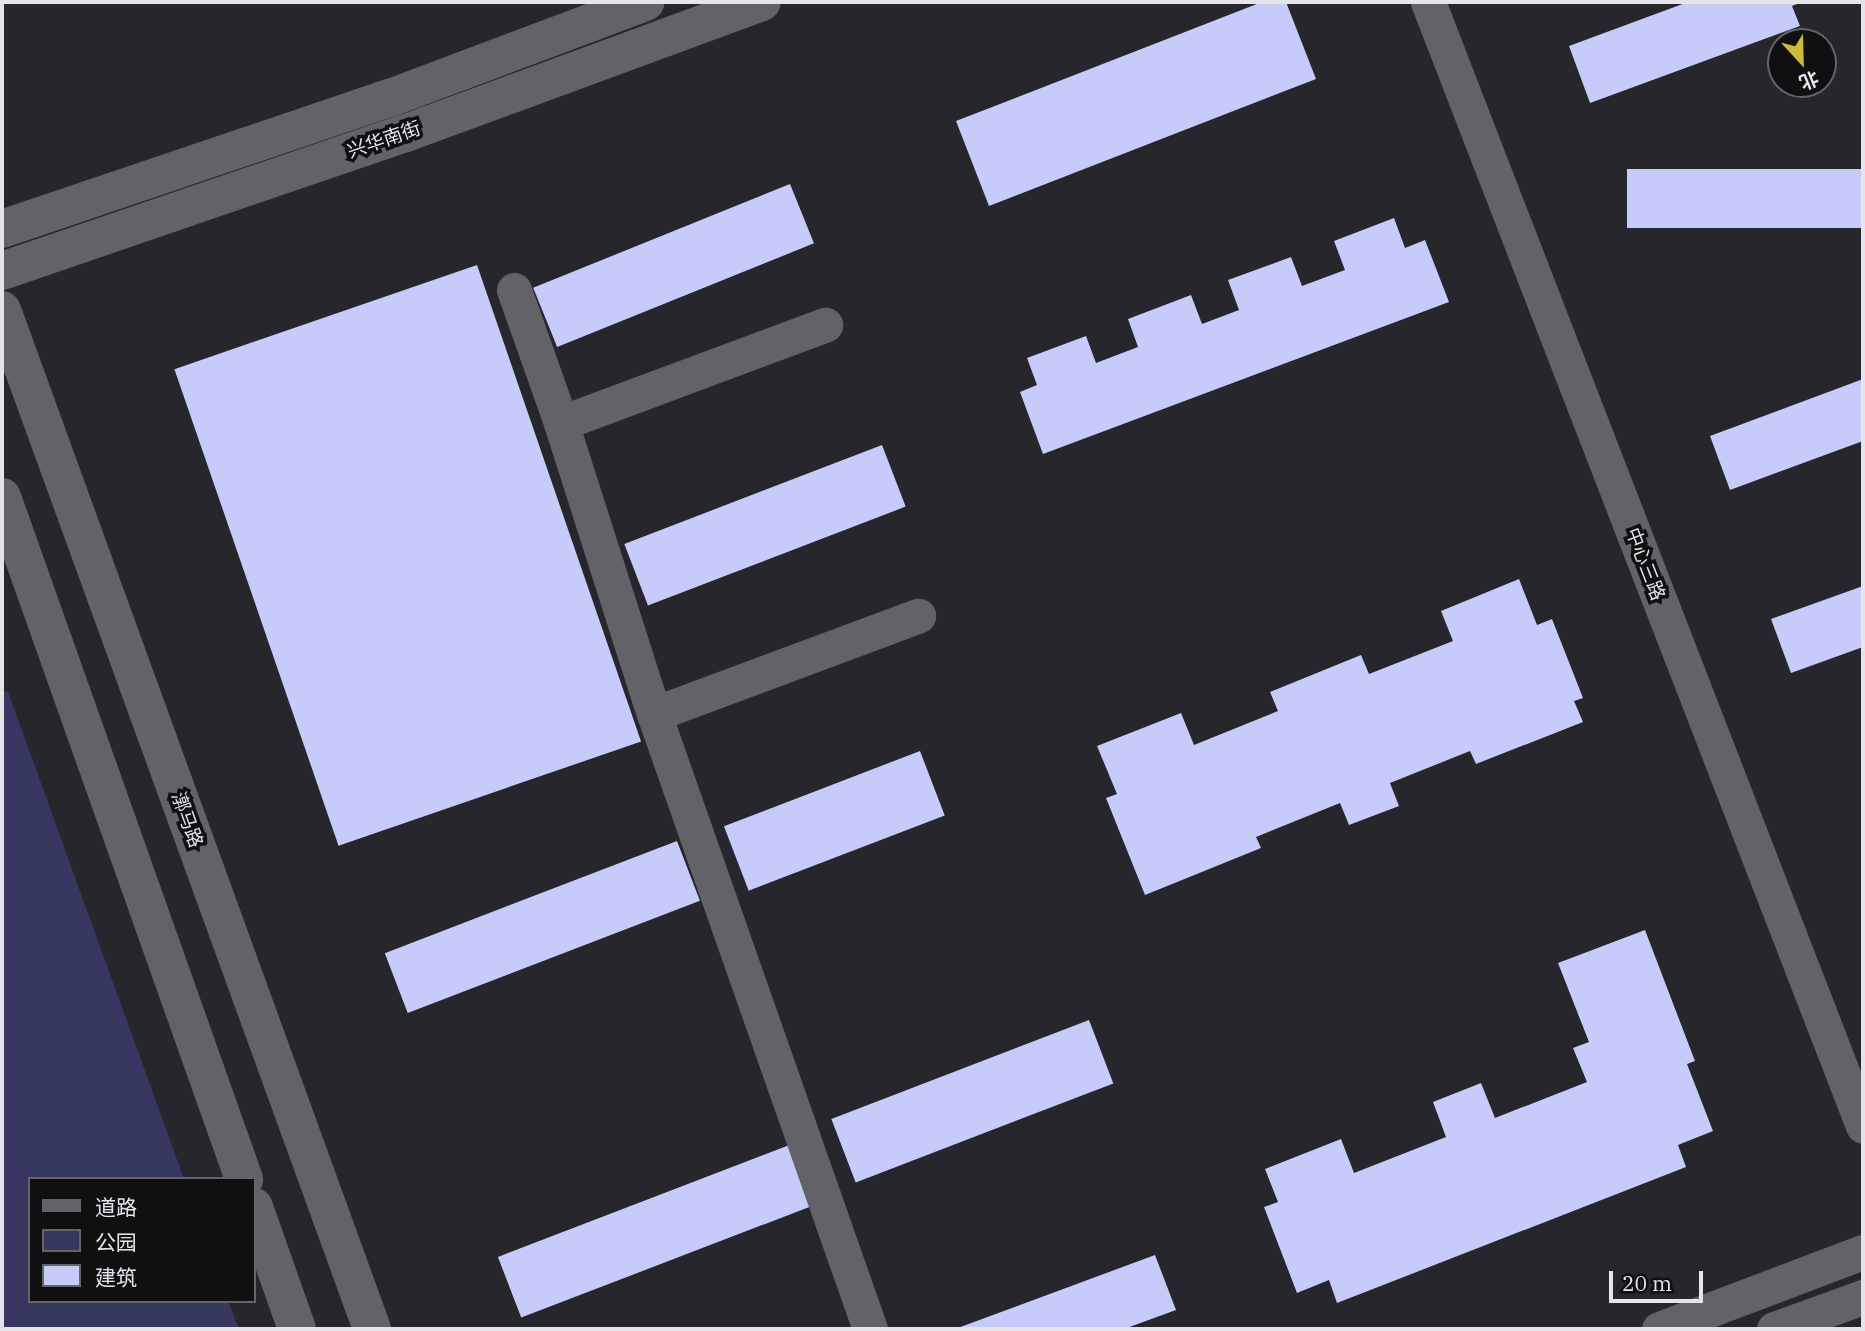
<!DOCTYPE html>
<meta charset="utf-8">
<style>
body{margin:0}
#map{position:relative;width:1865px;height:1331px;overflow:hidden;background:#26272c;font-family:"IBM Plex Serif","Noto Sans SC",serif}
div>[style]{position:absolute}
.green>*{inset:0;background:#363861}
.building>*{inset:0;background:#c6cbf9;transform-origin:0 0}
.street>*{height:35px;margin:-17.5px;padding:0 17.5px;transform-origin:17.5px;border-radius:17.5px;background:#626369}
.secondary>*{height:38px;margin:-19px;padding:0 19px;transform-origin:19px;border-radius:19px;background:#626369}
span{translate:-50% -50%;white-space:nowrap;text-align:center;line-height:1.15;-webkit-text-stroke:7px #101013;paint-order:stroke}
.street-label{font-size:19px;color:#e4e5e8}
.frame{position:absolute;inset:0;border:4px solid #e4e5e8;pointer-events:none}
.legend{position:absolute;left:28px;top:1177px;width:228px;height:126px;box-sizing:border-box;background:#101013;border:2px solid #656568;margin:0;padding:9px 12px;list-style:none;font-size:21px;color:#e4e5e8}
.legend li{display:flex;align-items:center;gap:14px;height:35px}
.legend b{width:35px;border:2px solid #656568}
.north{position:absolute;left:1767px;top:28px;width:70px;height:70px;box-sizing:border-box;background:#101013;border:2px solid #656568;border-radius:50%;rotate:158deg;font-size:19px;font-weight:700;line-height:28px;text-align:center;color:#e4e5e8}
.north::after{content:'';display:block;margin:auto;width:24px;height:32px;background:#ceb938;clip-path:polygon(50% 0,100% 100%,50% 72%,0 100%)}
.scale{position:absolute;left:1609px;top:1271px;width:94px;height:32px;box-sizing:border-box;border:4px solid #e4e5e8;border-top:0;padding-left:9px;font-size:21px;line-height:24px;white-space:nowrap;color:#e4e5e8;-webkit-text-stroke:5px #101013;paint-order:stroke}
</style>
<div id="map">
<div class="green">
<div style="clip-path:polygon(2px 690px,8px 692px,184px 1179px,30px 1179px,30px 1301px,228px 1301px,239px 1329px,2px 1329px)"></div>
</div>
<div class="building">
<div style="clip-path:polygon(1262px 2px,1286px 2px,1316px 79px,989px 206px,956px 121px)"></div>
<div style="clip-path:polygon(1688px 2px,1802px 2px,1792px 6px,1800px 26px,1590px 103px,1569px 46px)"></div>
<div style="left:1863px;top:169px;width:59px;height:236px;rotate:90deg"></div>
<div style="left:790px;top:184px;width:64px;height:277px;rotate:68deg"></div>
<div style="clip-path:polygon(1394px 218px,1405px 248px,1425px 240px,1449px 302px,1043px 454px,1020px 392px,1037px 385px,1027px 358px,1086px 336px,1096px 363px,1138px 347px,1128px 319px,1191px 295px,1202px 324px,1239px 310px,1228px 280px,1291px 257px,1302px 286px,1345px 270px,1334px 241px)"></div>
<div style="left:477px;top:265px;width:504px;height:320px;rotate:71deg"></div>
<div style="clip-path:polygon(1863px 379px,1863px 441px,1730px 490px,1710px 436px)"></div>
<div style="left:882px;top:445px;width:66px;height:276px;rotate:69deg"></div>
<div style="clip-path:polygon(1519px 579px,1537px 625px,1552px 619px,1583px 698px,1574px 701px,1583px 722px,1476px 764px,1470px 751px,1390px 783px,1399px 806px,1349px 825px,1340px 803px,1256px 837px,1261px 848px,1145px 895px,1106px 798px,1117px 794px,1097px 746px,1181px 713px,1194px 745px,1278px 711px,1270px 692px,1361px 655px,1369px 674px,1453px 641px,1441px 611px)"></div>
<div style="clip-path:polygon(1863px 586px,1863px 647px,1791px 673px,1771px 619px)"></div>
<div style="left:920px;top:751px;width:69px;height:210px;rotate:69deg"></div>
<div style="left:677px;top:841px;width:64px;height:313px;rotate:69deg"></div>
<div style="clip-path:polygon(1645px 930px,1695px 1061px,1687px 1064px,1713px 1131px,1678px 1145px,1686px 1167px,1337px 1303px,1329px 1280px,1297px 1293px,1264px 1207px,1278px 1202px,1265px 1169px,1341px 1139px,1354px 1173px,1446px 1137px,1433px 1102px,1481px 1083px,1495px 1118px,1587px 1082px,1573px 1048px,1589px 1042px,1558px 963px)"></div>
<div style="left:1089px;top:1020px;width:68px;height:276px;rotate:69deg"></div>
<div style="left:792px;top:1144px;width:65px;height:315px;rotate:69deg"></div>
<div style="clip-path:polygon(1155px 1255px,1176px 1310px,1124px 1329px,955px 1329px)"></div>
</div>
<div class="street">
<div style="left:1428px;top:2px;width:1205px;rotate:68.84deg"></div>
<div style="left:514px;top:290px;width:141px;rotate:70.5deg"></div>
<div style="left:561px;top:423px;width:305px;rotate:72.3deg"></div>
<div style="left:654px;top:714px;width:652px;rotate:70.65deg"></div>
<div style="left:561px;top:423px;width:282px;rotate:-20.4deg"></div>
<div style="left:654px;top:714px;width:282px;rotate:-20.4deg"></div>
<div style="left:1659px;top:1329px;width:218px;rotate:-20.7deg"></div>
<div style="left:1774px;top:1329px;width:95px;rotate:-19.8deg"></div>
</div>
<div class="secondary">
<div style="left:2px;top:229px;width:410px;rotate:-18.7deg"></div>
<div style="left:390px;top:98px;width:273px;rotate:-20.6deg"></div>
<div style="left:2px;top:271px;width:427px;rotate:-18.9deg"></div>
<div style="left:406px;top:133px;width:379px;rotate:-20.2deg"></div>
<div style="left:2px;top:310px;width:1084px;rotate:70.04deg"></div>
<div style="left:2px;top:497px;width:724px;rotate:70.46deg"></div>
<div style="left:254px;top:1207px;width:129px;rotate:70.6deg"></div>
</div>
<div class="street-label">
<span style="left:384px;top:140px;rotate:-19deg">兴华南街</span>
<span style="left:1645px;top:564px;rotate:69deg">中心三路</span>
<span style="left:187px;top:820px;rotate:70deg">漷马路</span>
</div>
<div class="frame"></div>
<ul class="legend">
<li><b style="height:9px;background:#626369"></b>道路</li>
<li><b style="height:19px;background:#363861"></b>公园</li>
<li><b style="height:19px;background:#c6cbf9"></b>建筑</li>
</ul>
<div class="north">北</div>
<div class="scale">20 m</div>
</div>
